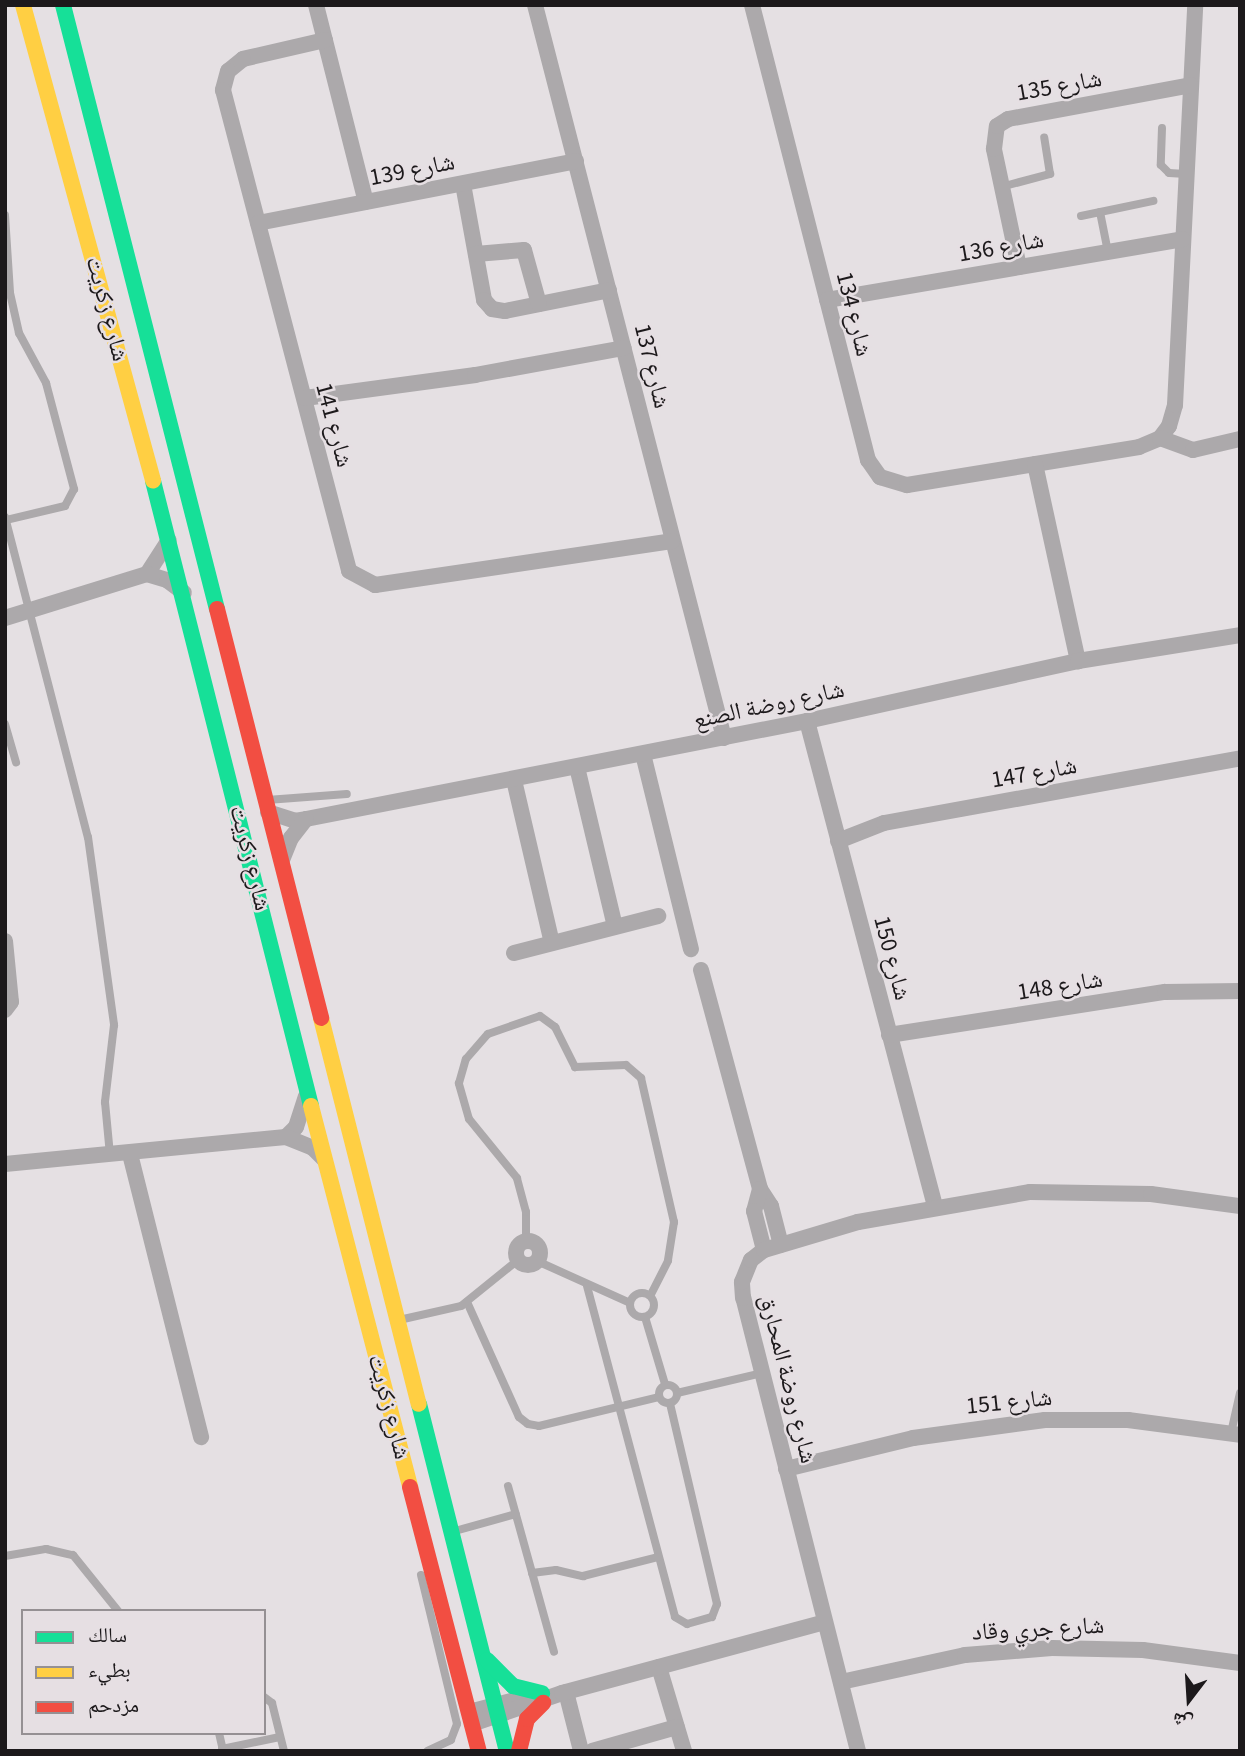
<!DOCTYPE html>
<meta charset="utf-8">
<style>
body{margin:0}
#map{position:relative;width:1245px;height:1756px;overflow:hidden;background:#e5e0e3;font-family:"Source Sans 3","Noto Naskh Arabic",sans-serif}
div>[style]{position:absolute}
.lane>*{height:8px;margin:-4px;padding:0 4px;transform-origin:4px;border-radius:4px;background:#aca9ab}
.lane>.ring{margin:-4px;padding:0;box-sizing:content-box;background:none;border:8px solid #aca9ab;border-radius:50%}
.street>*{height:16px;margin:-8px;padding:0 8px;transform-origin:8px;border-radius:8px;background:#aca9ab}
.street>.ring{margin:-8px;padding:0;box-sizing:content-box;background:none;border:16px solid #aca9ab;border-radius:50%}
.fast>*{height:16px;margin:-8px;padding:0 8px;transform-origin:8px;border-radius:8px;background:#16e098}
.slow>*{height:16px;margin:-8px;padding:0 8px;transform-origin:8px;border-radius:8px;background:#ffcf43}
.jam>*{height:16px;margin:-8px;padding:0 8px;transform-origin:8px;border-radius:8px;background:#f24e42}
span{translate:-50% -50%;white-space:nowrap;text-align:center;line-height:1.15;-webkit-text-stroke:5px #e6dfe3;paint-order:stroke}
.street-label{font-size:24px;color:#1c191b}
.frame{position:absolute;inset:0;border:7px solid #1c191b;pointer-events:none}
.legend{position:absolute;left:21px;top:1609px;width:245px;height:126px;box-sizing:border-box;background:#e6dfe3;border:2px solid #959093;margin:0;padding:9px 12px;list-style:none;font-size:21px;color:#1c191b}
.legend li{display:flex;align-items:center;gap:14px;height:35px}
.legend b{width:35px;border:2px solid #959093}
.north{position:absolute;left:1154px;top:1665px;width:70px;height:70px;-webkit-text-stroke:5px #e6dfe3;paint-order:stroke;rotate:197deg;font-size:19px;font-weight:700;line-height:28px;text-align:center;color:#1c191b}
.north::after{content:'';display:block;margin:auto;width:24px;height:32px;background:#1c191b;clip-path:polygon(50% 0,100% 100%,50% 72%,0 100%)}
</style>
<div id="map">
<div class="lane">
<div style="left:1162px;top:128px;width:37px;rotate:92deg"></div>
<div style="left:1161px;top:165px;width:11px;rotate:45deg"></div>
<div style="left:1169px;top:173px;width:17px;rotate:3deg"></div>
<div style="left:1001px;top:187px;width:51px;rotate:-14.9deg"></div>
<div style="left:1050px;top:174px;width:37px;rotate:-99deg"></div>
<div style="left:1100px;top:212px;width:41px;rotate:78.7deg"></div>
<div style="left:5px;top:215px;width:78px;rotate:86.3deg"></div>
<div style="left:10px;top:293px;width:41px;rotate:77.3deg"></div>
<div style="left:19px;top:333px;width:57px;rotate:61.6deg"></div>
<div style="left:46px;top:383px;width:110px;rotate:75.2deg"></div>
<div style="left:74px;top:489px;width:19px;rotate:118deg"></div>
<div style="left:65px;top:506px;width:61px;rotate:166.7deg"></div>
<div style="left:1081px;top:216px;width:74px;rotate:-11.8deg"></div>
<div style="left:5px;top:517px;width:331px;rotate:75.5deg"></div>
<div style="left:88px;top:837px;width:190px;rotate:82.1deg"></div>
<div style="left:114px;top:1025px;width:78px;rotate:96.7deg"></div>
<div style="left:105px;top:1102px;width:53px;rotate:84.6deg"></div>
<div style="left:5px;top:724px;width:40px;rotate:74deg"></div>
<div style="left:267px;top:800px;width:80px;rotate:-4.3deg"></div>
<div style="left:526px;top:1241px;width:29px;rotate:-90deg"></div>
<div style="left:526px;top:1212px;width:35px;rotate:-105deg"></div>
<div style="left:517px;top:1178px;width:76px;rotate:-129.1deg"></div>
<div style="left:469px;top:1119px;width:37px;rotate:-106deg"></div>
<div style="left:459px;top:1083px;width:25px;rotate:-74deg"></div>
<div style="left:466px;top:1059px;width:33px;rotate:-49deg"></div>
<div style="left:488px;top:1034px;width:55px;rotate:-19.1deg"></div>
<div style="left:540px;top:1016px;width:19px;rotate:36deg"></div>
<div style="left:555px;top:1027px;width:45px;rotate:63.4deg"></div>
<div style="left:575px;top:1067px;width:51px;rotate:-2.2deg"></div>
<div style="left:626px;top:1065px;width:20px;rotate:41deg"></div>
<div style="left:641px;top:1078px;width:148px;rotate:77.1deg"></div>
<div style="left:674px;top:1222px;width:39px;rotate:99deg"></div>
<div style="left:668px;top:1261px;width:39px;rotate:117deg"></div>
<div style="left:537px;top:1261px;width:102px;rotate:24.3deg"></div>
<div style="left:587px;top:1286px;width:342px;rotate:75.1deg"></div>
<div style="left:675px;top:1617px;width:14px;rotate:30deg"></div>
<div style="left:687px;top:1624px;width:26px;rotate:-16deg"></div>
<div style="left:712px;top:1617px;width:14px;rotate:-69deg"></div>
<div style="left:717px;top:1604px;width:206px;rotate:-103.2deg"></div>
<div class="ring" style="left:630px;top:1293px;width:16px;height:16px"></div>
<div style="left:467px;top:1302px;width:126px;rotate:65.7deg"></div>
<div style="left:519px;top:1417px;width:11px;rotate:38deg"></div>
<div style="left:528px;top:1424px;width:11px;rotate:10deg"></div>
<div style="left:539px;top:1426px;width:123px;rotate:-13.6deg"></div>
<div style="left:645px;top:1317px;width:70px;rotate:73.4deg"></div>
<div style="left:399px;top:1320px;width:64px;rotate:-12.7deg"></div>
<div style="left:461px;top:1306px;width:73px;rotate:-38.9deg"></div>
<div class="ring" style="left:659px;top:1385px;width:10px;height:10px"></div>
<div style="left:677px;top:1393px;width:87px;rotate:-13.2deg"></div>
<div style="left:1231px;top:1433px;width:41px;rotate:-77.3deg"></div>
<div style="left:508px;top:1486px;width:172px;rotate:74.5deg"></div>
<div style="left:455px;top:1531px;width:63px;rotate:-15.6deg"></div>
<div style="left:5px;top:1556px;width:42px;rotate:-9.7deg"></div>
<div style="left:46px;top:1549px;width:28px;rotate:13deg"></div>
<div style="left:73px;top:1555px;width:72px;rotate:51.2deg"></div>
<div style="left:532px;top:1573px;width:24px;rotate:-7deg"></div>
<div style="left:556px;top:1570px;width:28px;rotate:13deg"></div>
<div style="left:583px;top:1576px;width:77px;rotate:-14.2deg"></div>
<div style="left:421px;top:1575px;width:153px;rotate:76.4deg"></div>
<div style="left:457px;top:1724px;width:17px;rotate:111deg"></div>
<div style="left:451px;top:1740px;width:26px;rotate:155deg"></div>
<div style="left:264px;top:1697px;width:10px;rotate:37deg"></div>
<div style="left:272px;top:1703px;width:49px;rotate:76deg"></div>
<div style="left:219px;top:1733px;width:18px;rotate:77deg"></div>
<div style="left:222px;top:1749px;width:59px;rotate:-11.7deg"></div>
</div>
<div class="street">
<div style="left:316px;top:5px;width:203px;rotate:75.8deg"></div>
<div style="left:535px;top:5px;width:757px;rotate:75.54deg"></div>
<div style="left:752px;top:5px;width:470px;rotate:75.7deg"></div>
<div style="left:868px;top:460px;width:21px;rotate:55deg"></div>
<div style="left:880px;top:477px;width:28px;rotate:17deg"></div>
<div style="left:907px;top:485px;width:235px;rotate:-9.3deg"></div>
<div style="left:1139px;top:447px;width:23px;rotate:-23deg"></div>
<div style="left:1160px;top:438px;width:15px;rotate:-53deg"></div>
<div style="left:1169px;top:426px;width:22px;rotate:-74deg"></div>
<div style="left:1175px;top:405px;width:400px;rotate:-87.1deg"></div>
<div style="left:325px;top:40px;width:84px;rotate:167deg"></div>
<div style="left:243px;top:59px;width:19px;rotate:141deg"></div>
<div style="left:228px;top:71px;width:20px;rotate:105deg"></div>
<div style="left:223px;top:90px;width:497px;rotate:75.3deg"></div>
<div style="left:349px;top:571px;width:30px;rotate:28deg"></div>
<div style="left:375px;top:585px;width:300px;rotate:-8.4deg"></div>
<div style="left:463px;top:184px;width:118px;rotate:79.7deg"></div>
<div style="left:484px;top:300px;width:12px;rotate:48deg"></div>
<div style="left:492px;top:309px;width:13px;rotate:9deg"></div>
<div style="left:505px;top:311px;width:106px;rotate:-11.4deg"></div>
<div style="left:258px;top:223px;width:324px;rotate:-11deg"></div>
<div style="left:476px;top:254px;width:48px;rotate:-4.8deg"></div>
<div style="left:524px;top:250px;width:56px;rotate:74.5deg"></div>
<div style="left:1019px;top:267px;width:121px;rotate:-102deg"></div>
<div style="left:994px;top:149px;width:23px;rotate:-83deg"></div>
<div style="left:997px;top:126px;width:13px;rotate:-32deg"></div>
<div style="left:1008px;top:119px;width:186px;rotate:-10.5deg"></div>
<div style="left:827px;top:300px;width:361px;rotate:-9.7deg"></div>
<div style="left:305px;top:398px;width:172px;rotate:-7.7deg"></div>
<div style="left:475px;top:375px;width:151px;rotate:-10.3deg"></div>
<div style="left:1160px;top:438px;width:35px;rotate:20deg"></div>
<div style="left:1193px;top:450px;width:48px;rotate:-13.2deg"></div>
<div style="left:1035px;top:464px;width:202px;rotate:77.7deg"></div>
<div style="left:147px;top:574px;width:40px;rotate:-57.1deg"></div>
<div style="left:5px;top:618px;width:149px;rotate:-17.2deg"></div>
<div style="left:147px;top:574px;width:21px;rotate:17deg"></div>
<div style="left:167px;top:580px;width:21px;rotate:37deg"></div>
<div style="left:807px;top:721px;width:502px;rotate:75.22deg"></div>
<div style="left:643px;top:754px;width:201px;rotate:76.2deg"></div>
<div style="left:577px;top:767px;width:164px;rotate:76.6deg"></div>
<div style="left:514px;top:780px;width:167px;rotate:76.9deg"></div>
<div style="left:268px;top:812px;width:28px;rotate:18deg"></div>
<div style="left:295px;top:821px;width:11px;rotate:-10deg"></div>
<div style="left:306px;top:819px;width:510px;rotate:-11.07deg"></div>
<div style="left:807px;top:721px;width:278px;rotate:-12.5deg"></div>
<div style="left:1078px;top:661px;width:164px;rotate:-9.1deg"></div>
<div style="left:838px;top:841px;width:49px;rotate:-21.4deg"></div>
<div style="left:884px;top:823px;width:362px;rotate:-10.3deg"></div>
<div style="left:282px;top:860px;width:24px;rotate:-68deg"></div>
<div style="left:291px;top:838px;width:24px;rotate:-52deg"></div>
<div style="left:5px;top:941px;width:61px;rotate:84.4deg"></div>
<div style="left:11px;top:1002px;width:10px;rotate:127deg"></div>
<div style="left:514px;top:953px;width:149px;rotate:-14.4deg"></div>
<div style="left:701px;top:970px;width:227px;rotate:74.9deg"></div>
<div style="left:760px;top:1189px;width:20px;rotate:57deg"></div>
<div style="left:771px;top:1206px;width:40px;rotate:75.6deg"></div>
<div style="left:889px;top:1035px;width:279px;rotate:-8.9deg"></div>
<div style="left:1165px;top:992px;width:75px;rotate:-0.8deg"></div>
<div style="left:286px;top:1137px;width:14px;rotate:-45deg"></div>
<div style="left:296px;top:1127px;width:32px;rotate:-72deg"></div>
<div style="left:130px;top:1154px;width:292px;rotate:75.9deg"></div>
<div style="left:5px;top:1164px;width:282px;rotate:-5.5deg"></div>
<div style="left:286px;top:1137px;width:29px;rotate:22deg"></div>
<div style="left:313px;top:1148px;width:16px;rotate:45deg"></div>
<div style="left:760px;top:1189px;width:23px;rotate:105deg"></div>
<div style="left:754px;top:1211px;width:40px;rotate:75.6deg"></div>
<div class="ring" style="left:516px;top:1241px;width:8px;height:8px"></div>
<div style="left:786px;top:1469px;width:131px;rotate:-13.7deg"></div>
<div style="left:913px;top:1438px;width:133px;rotate:-7.8deg"></div>
<div style="left:1045px;top:1420px;width:83px"></div>
<div style="left:1128px;top:1420px;width:113px;rotate:7.6deg"></div>
<div style="left:659px;top:1667px;width:88px;rotate:73.4deg"></div>
<div style="left:841px;top:1682px;width:127px;rotate:-12.3deg"></div>
<div style="left:965px;top:1655px;width:87px;rotate:-4.6deg"></div>
<div style="left:1052px;top:1648px;width:91px;rotate:1.3deg"></div>
<div style="left:1143px;top:1650px;width:98px;rotate:7.6deg"></div>
<div style="left:566px;top:1692px;width:61px;rotate:75.7deg"></div>
<div style="left:469px;top:1712px;width:71px;rotate:-14.6deg"></div>
<div style="left:472px;top:1724px;width:95px;rotate:-19deg"></div>
<div style="left:562px;top:1693px;width:272px;rotate:-15.1deg"></div>
<div style="left:592px;top:1751px;width:88px;rotate:-15.8deg"></div>
<div style="left:858px;top:1751px;width:467px;rotate:-104.2deg"></div>
<div style="left:743px;top:1298px;width:16px;rotate:-94deg"></div>
<div style="left:742px;top:1282px;width:24px;rotate:-68deg"></div>
<div style="left:751px;top:1260px;width:16px;rotate:-38deg"></div>
<div style="left:764px;top:1250px;width:98px;rotate:-16.6deg"></div>
<div style="left:858px;top:1222px;width:175px;rotate:-9.9deg"></div>
<div style="left:1030px;top:1192px;width:121px;rotate:0.9deg"></div>
<div style="left:1151px;top:1194px;width:90px;rotate:7.7deg"></div>
</div>
<div class="fast">
<div style="left:63px;top:5px;width:623px;rotate:75.7deg"></div>
<div style="left:153px;top:481px;width:645px;rotate:75.81deg"></div>
<div style="left:419px;top:1404px;width:358px;rotate:75.8deg"></div>
<div style="left:487px;top:1660px;width:37px;rotate:45deg"></div>
<div style="left:513px;top:1686px;width:30px;rotate:14deg"></div>
</div>
<div class="slow">
<div style="left:23px;top:5px;width:493px;rotate:74.7deg"></div>
<div style="left:321px;top:1018px;width:398px;rotate:75.8deg"></div>
<div style="left:311px;top:1106px;width:394px;rotate:75.4deg"></div>
</div>
<div class="jam">
<div style="left:217px;top:609px;width:422px;rotate:75.7deg"></div>
<div style="left:410px;top:1487px;width:273px;rotate:75.4deg"></div>
<div style="left:519px;top:1751px;width:33px;rotate:-76deg"></div>
<div style="left:527px;top:1719px;width:23px;rotate:-45deg"></div>
</div>
<div class="street-label">
<span style="left:1059px;top:86px;rotate:-10deg">شارع 135</span>
<span style="left:412px;top:170px;rotate:-11deg">شارع 139</span>
<span style="left:1001px;top:247px;rotate:-10deg">شارع 136</span>
<span style="left:107px;top:309px;rotate:75deg">شارع زكريت</span>
<span style="left:854px;top:314px;rotate:76deg">شارع 134</span>
<span style="left:652px;top:366px;rotate:76deg">شارع 137</span>
<span style="left:334px;top:425px;rotate:75deg">شارع 141</span>
<span style="left:769px;top:705px;rotate:-12deg">شارع روضة الصنع</span>
<span style="left:1034px;top:773px;rotate:-10deg">شارع 147</span>
<span style="left:250px;top:858px;rotate:76deg">شارع زكريت</span>
<span style="left:892px;top:958px;rotate:75deg">شارع 150</span>
<span style="left:1060px;top:986px;rotate:-9deg">شارع 148</span>
<span style="left:788px;top:1379px;rotate:76deg">شارع روضة المحارق</span>
<span style="left:1009px;top:1402px;rotate:-6deg">شارع 151</span>
<span style="left:389px;top:1407px;rotate:75deg">شارع زكريت</span>
<span style="left:1038px;top:1629px;rotate:-3deg">شارع جري وقاد</span>
</div>
<div class="frame"></div>
<ul class="legend">
<li><b style="height:9px;background:#16e098"></b>سالك</li>
<li><b style="height:9px;background:#ffcf43"></b>بطيء</li>
<li><b style="height:9px;background:#f24e42"></b>مزدحم</li>
</ul>
<div class="north">ش</div>
</div>
